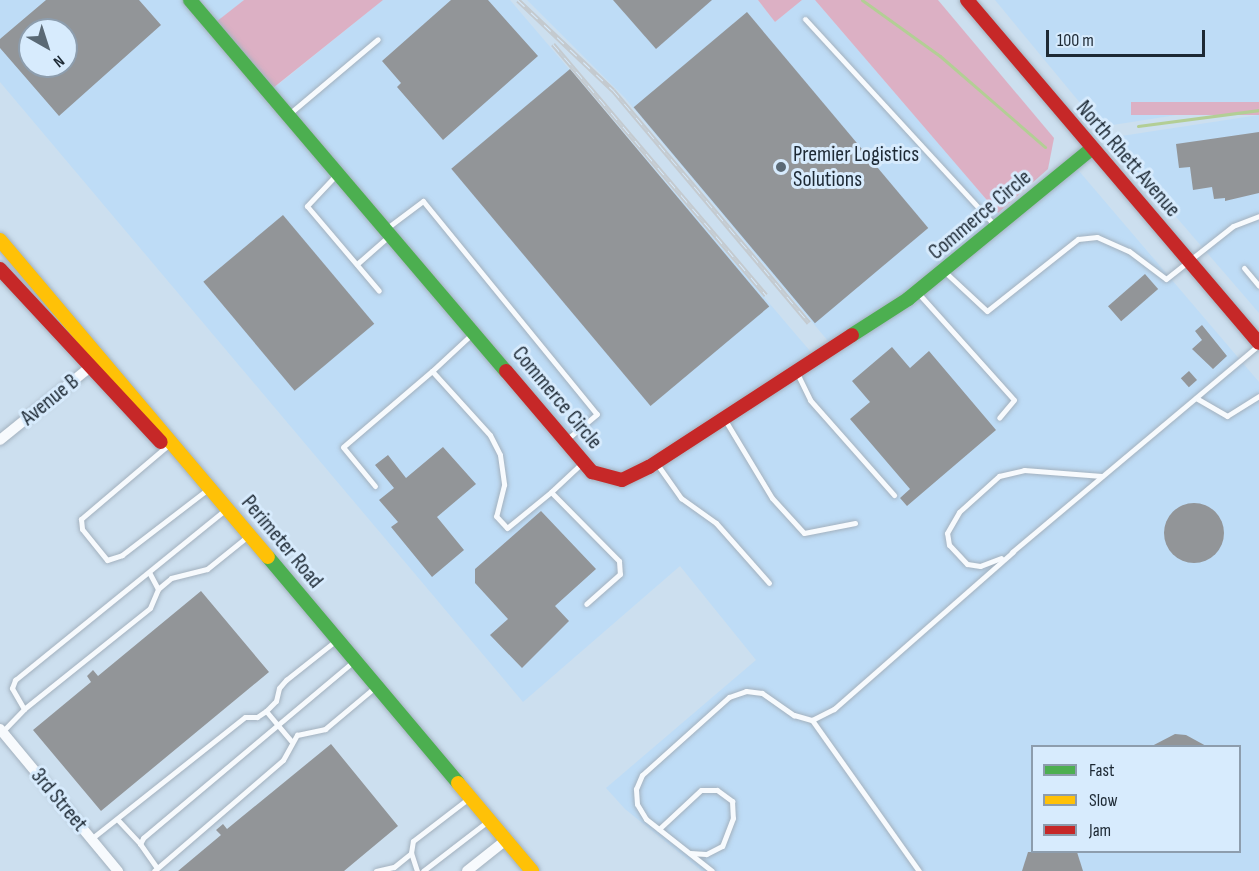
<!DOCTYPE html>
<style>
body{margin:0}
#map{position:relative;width:1259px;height:871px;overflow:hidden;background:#ccdfef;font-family:"Sofia Sans Condensed",sans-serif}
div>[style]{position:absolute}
.built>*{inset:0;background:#bedcf6}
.forest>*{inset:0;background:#dcb0c4;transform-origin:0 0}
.stream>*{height:3px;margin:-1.5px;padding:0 1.5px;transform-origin:1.5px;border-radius:1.5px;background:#b3ce95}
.building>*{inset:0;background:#929598;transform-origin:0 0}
.round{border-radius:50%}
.roads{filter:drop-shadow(0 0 2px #a3b1be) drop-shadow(0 0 2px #a3b1be)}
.lane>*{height:5px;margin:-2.5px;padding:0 2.5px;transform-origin:2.5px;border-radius:2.5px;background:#f7fafd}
.street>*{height:10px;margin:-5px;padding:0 5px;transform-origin:5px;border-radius:5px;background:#f7fafd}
.fast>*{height:14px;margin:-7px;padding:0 7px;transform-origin:7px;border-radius:7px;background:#4caf50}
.slow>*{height:14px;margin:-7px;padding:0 7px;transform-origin:7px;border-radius:7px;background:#ffc107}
.jam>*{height:14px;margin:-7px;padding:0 7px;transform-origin:7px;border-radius:7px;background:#c62828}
.rail>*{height:5px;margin-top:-2.5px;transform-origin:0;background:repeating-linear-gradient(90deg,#d7ebfd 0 9px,#c4cacf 0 18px);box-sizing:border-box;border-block:2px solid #c4cacf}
.dots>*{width:16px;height:16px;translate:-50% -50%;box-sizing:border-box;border:3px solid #d7ebfd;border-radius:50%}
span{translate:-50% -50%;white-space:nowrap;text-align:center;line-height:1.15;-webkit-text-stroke:6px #d7ebfd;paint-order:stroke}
.poi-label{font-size:22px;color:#1d2934}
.left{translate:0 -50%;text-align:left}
.street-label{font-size:22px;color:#1d2934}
.legend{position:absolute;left:1031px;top:745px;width:210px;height:108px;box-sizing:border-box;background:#d7ebfd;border:2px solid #8d9dad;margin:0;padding:8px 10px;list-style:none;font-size:18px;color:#1d2934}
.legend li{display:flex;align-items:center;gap:12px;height:30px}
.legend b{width:30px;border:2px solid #8d9dad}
.north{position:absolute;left:18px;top:18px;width:60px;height:60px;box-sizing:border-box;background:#d7ebfd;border:2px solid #8d9dad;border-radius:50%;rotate:141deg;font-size:16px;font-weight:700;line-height:24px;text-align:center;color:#1d2934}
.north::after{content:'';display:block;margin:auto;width:21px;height:27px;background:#5a6975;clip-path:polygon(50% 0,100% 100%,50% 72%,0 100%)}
.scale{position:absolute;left:1046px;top:30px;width:159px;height:27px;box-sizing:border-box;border:3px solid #1d2934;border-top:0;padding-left:8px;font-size:18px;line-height:21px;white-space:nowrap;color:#1d2934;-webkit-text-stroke:4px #d7ebfd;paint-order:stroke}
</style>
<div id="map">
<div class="built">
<div style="clip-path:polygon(evenodd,0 0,244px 0,212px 26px,269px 92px,383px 0,510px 0,816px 358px,833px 347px,625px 98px,527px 0,758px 0,775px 22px,802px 0,815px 0,1005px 221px,1073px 164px,1259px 382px,1259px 871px,702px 871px,625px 809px,606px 788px,756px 660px,680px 566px,523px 702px,0 82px,0 0,30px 30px,66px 30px,66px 66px,30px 66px,30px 30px,0 0,1032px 746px,1240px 746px,1240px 852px,1032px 852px,1032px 746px)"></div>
<div style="clip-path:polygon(995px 0,1259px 0,1259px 102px,1100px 127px)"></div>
<div style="clip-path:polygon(1259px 115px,1259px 313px,1108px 138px)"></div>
</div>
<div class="forest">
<div style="clip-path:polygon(244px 0,383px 0,273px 88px,216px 22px)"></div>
<div style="clip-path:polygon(758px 0,802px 0,775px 22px)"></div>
<div style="clip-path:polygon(815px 0,938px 0,1054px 138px,1048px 169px,998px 213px)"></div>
<div style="left:1259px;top:102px;width:13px;height:128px;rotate:90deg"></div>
</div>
<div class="stream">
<div style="left:862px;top:0;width:96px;rotate:35.7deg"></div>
<div style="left:940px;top:56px;width:139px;rotate:40.9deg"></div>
<div style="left:1138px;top:126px;width:122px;rotate:-7.5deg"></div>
</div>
<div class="building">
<div style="clip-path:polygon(evenodd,46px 0,139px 0,161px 25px,59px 116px,0 48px,0 39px,46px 0,30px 30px,66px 30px,66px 66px,30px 66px,30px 30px)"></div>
<div style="clip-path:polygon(451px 0,488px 0,538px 56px,443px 140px,397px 87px,401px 83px,382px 61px)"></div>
<div style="clip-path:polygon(613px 0,712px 0,656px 49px)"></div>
<div style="left:747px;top:12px;width:282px;height:148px;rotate:50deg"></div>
<div style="left:570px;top:69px;width:310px;height:155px;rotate:50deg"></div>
<div style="clip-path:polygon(1259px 132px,1259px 193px,1225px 201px,1225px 198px,1214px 199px,1212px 187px,1193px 190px,1190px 167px,1179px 168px,1176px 144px)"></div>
<div style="left:283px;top:215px;width:142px;height:104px;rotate:50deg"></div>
<div style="left:1145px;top:274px;width:20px;height:49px;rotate:49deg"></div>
<div style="clip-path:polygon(1202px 325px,1227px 356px,1213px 369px,1192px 349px,1202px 340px,1195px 331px)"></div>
<div style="clip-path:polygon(892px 347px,910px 368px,929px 351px,996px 430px,907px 506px,900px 498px,910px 489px,850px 419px,870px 402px,852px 381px)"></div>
<div style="left:1189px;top:371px;width:12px;height:11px;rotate:48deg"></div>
<div style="clip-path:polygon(443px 447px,476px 484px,437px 517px,464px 550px,432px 577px,391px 527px,398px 522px,379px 500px,394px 488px,375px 465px,388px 455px,406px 478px)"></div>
<div class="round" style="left:1164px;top:503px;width:60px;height:60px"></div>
<div style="clip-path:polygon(541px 511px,596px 569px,555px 606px,569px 621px,522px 668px,490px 635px,508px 619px,475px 583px,475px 569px)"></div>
<div style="clip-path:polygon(201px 591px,269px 672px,101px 811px,33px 730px,91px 682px,87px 676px,93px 670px,98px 676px)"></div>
<div style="clip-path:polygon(1175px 734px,1186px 735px,1208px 747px,1150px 747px)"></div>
<div style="clip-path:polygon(331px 744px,398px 826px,344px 871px,178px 871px,221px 835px,216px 830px,223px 824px,227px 829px)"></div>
<div style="clip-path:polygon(1028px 852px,1077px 852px,1083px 871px,1022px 871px)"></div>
</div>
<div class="roads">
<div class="lane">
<div style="left:805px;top:19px;width:282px;rotate:47.4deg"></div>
<div style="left:289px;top:114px;width:116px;rotate:-40.1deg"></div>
<div style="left:337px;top:174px;width:44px;rotate:133.2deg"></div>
<div style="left:307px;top:206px;width:111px;rotate:49.7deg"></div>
<div style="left:387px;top:228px;width:45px;rotate:-36.9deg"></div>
<div style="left:423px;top:201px;width:275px;rotate:50.8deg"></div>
<div style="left:597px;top:414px;width:39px;rotate:140deg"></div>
<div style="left:357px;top:264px;width:43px;rotate:-41.2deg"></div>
<div style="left:1244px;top:268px;width:23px;rotate:50deg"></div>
<div style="left:945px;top:272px;width:57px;rotate:42.9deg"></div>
<div style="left:987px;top:311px;width:116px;rotate:-38.4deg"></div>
<div style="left:1078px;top:239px;width:19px;rotate:-6deg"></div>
<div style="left:1097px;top:237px;width:35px;rotate:24deg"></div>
<div style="left:1129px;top:251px;width:46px;rotate:37.1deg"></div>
<div style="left:1166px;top:279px;width:85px;rotate:-38.3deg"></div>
<div style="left:1233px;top:226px;width:28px;rotate:-21deg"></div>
<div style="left:919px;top:294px;width:142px;rotate:48.1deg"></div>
<div style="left:1014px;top:400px;width:23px;rotate:130deg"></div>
<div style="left:473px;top:333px;width:56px;rotate:137.2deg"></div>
<div style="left:432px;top:371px;width:86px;rotate:47.8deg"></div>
<div style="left:490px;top:435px;width:22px;rotate:63deg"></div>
<div style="left:500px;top:455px;width:30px;rotate:82deg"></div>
<div style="left:504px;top:485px;width:32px;rotate:104deg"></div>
<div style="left:496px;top:516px;width:16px;rotate:47deg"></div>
<div style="left:507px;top:528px;width:57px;rotate:-39.3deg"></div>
<div style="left:797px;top:373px;width:30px;rotate:64deg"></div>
<div style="left:810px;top:400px;width:127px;rotate:48.5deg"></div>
<div style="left:1196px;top:398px;width:36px;rotate:30deg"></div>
<div style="left:1227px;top:416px;width:38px;rotate:-32deg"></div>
<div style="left:725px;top:420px;width:91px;rotate:58.9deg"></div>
<div style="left:772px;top:498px;width:47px;rotate:47.6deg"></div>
<div style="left:804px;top:533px;width:52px;rotate:-11.1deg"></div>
<div style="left:167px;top:446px;width:113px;rotate:139.7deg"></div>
<div style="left:81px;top:519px;width:10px;rotate:84deg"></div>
<div style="left:82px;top:529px;width:40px;rotate:51deg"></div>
<div style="left:107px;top:560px;width:16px;rotate:-18deg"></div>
<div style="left:122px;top:555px;width:108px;rotate:-37.5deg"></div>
<div style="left:582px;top:463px;width:42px;rotate:136.9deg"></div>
<div style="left:551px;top:492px;width:97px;rotate:45.4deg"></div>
<div style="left:619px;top:561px;width:13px;rotate:86deg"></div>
<div style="left:620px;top:574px;width:45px;rotate:138.6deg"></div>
<div style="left:657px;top:464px;width:42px;rotate:54.8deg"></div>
<div style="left:681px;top:498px;width:43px;rotate:35.5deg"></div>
<div style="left:716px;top:523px;width:80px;rotate:48.5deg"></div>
<div style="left:375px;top:486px;width:50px;rotate:-129.4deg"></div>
<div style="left:343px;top:447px;width:117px;rotate:-40.5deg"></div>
<div style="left:1012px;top:552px;width:322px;rotate:-40deg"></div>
<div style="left:1001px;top:558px;width:22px;rotate:159deg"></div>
<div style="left:980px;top:566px;width:13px;rotate:-171deg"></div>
<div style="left:967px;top:564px;width:26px;rotate:-133deg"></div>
<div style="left:949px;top:545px;width:12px;rotate:-99deg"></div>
<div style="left:947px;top:533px;width:24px;rotate:-60deg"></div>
<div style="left:959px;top:512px;width:54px;rotate:-42deg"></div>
<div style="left:999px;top:476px;width:26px;rotate:-13deg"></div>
<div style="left:1024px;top:470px;width:78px;rotate:4.4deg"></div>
<div style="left:158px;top:589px;width:17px;rotate:-40deg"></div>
<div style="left:171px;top:578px;width:37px;rotate:-14deg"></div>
<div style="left:207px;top:569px;width:53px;rotate:-38.8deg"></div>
<div style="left:24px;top:709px;width:161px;rotate:-38.7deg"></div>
<div style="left:150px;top:608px;width:21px;rotate:-67deg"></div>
<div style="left:158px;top:589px;width:19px;rotate:-118deg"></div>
<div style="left:266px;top:711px;width:39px;rotate:50deg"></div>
<div style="left:812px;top:720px;width:185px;rotate:54.7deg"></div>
<div style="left:2px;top:732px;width:32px;rotate:-46deg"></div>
<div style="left:24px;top:709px;width:24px;rotate:-120deg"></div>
<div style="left:12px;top:688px;width:9px;rotate:-69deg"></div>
<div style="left:15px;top:680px;width:270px;rotate:-39deg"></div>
<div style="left:118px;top:820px;width:33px;rotate:47deg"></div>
<div style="left:659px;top:829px;width:57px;rotate:-42.9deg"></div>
<div style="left:701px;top:790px;width:16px"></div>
<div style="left:717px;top:790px;width:19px;rotate:36deg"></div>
<div style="left:732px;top:801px;width:17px;rotate:87deg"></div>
<div style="left:733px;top:818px;width:30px;rotate:111deg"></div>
<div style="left:722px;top:846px;width:18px;rotate:153deg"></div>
<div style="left:706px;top:854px;width:16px;rotate:-176deg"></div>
<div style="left:91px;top:839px;width:196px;rotate:-38.4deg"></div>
<div style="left:245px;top:717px;width:12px"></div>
<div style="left:257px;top:717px;width:11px;rotate:-34deg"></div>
<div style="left:266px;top:711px;width:14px;rotate:-45deg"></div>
<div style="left:276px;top:701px;width:13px;rotate:-77deg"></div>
<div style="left:279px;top:688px;width:11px;rotate:-49deg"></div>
<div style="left:286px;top:680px;width:61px;rotate:-38.4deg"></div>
<div style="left:157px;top:868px;width:29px;rotate:-125deg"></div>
<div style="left:140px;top:844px;width:7px;rotate:-63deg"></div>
<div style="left:143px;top:838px;width:274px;rotate:-40deg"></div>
<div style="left:154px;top:871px;width:170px;rotate:-40.7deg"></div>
<div style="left:283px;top:760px;width:29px;rotate:-61deg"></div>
<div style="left:297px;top:735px;width:29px;rotate:-12deg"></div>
<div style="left:325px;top:729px;width:64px;rotate:-39.9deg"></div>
<div style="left:376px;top:871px;width:18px;rotate:-13deg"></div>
<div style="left:394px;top:867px;width:22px;rotate:-39deg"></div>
<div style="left:417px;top:871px;width:19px;rotate:-108deg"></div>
<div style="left:411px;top:853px;width:12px;rotate:-81deg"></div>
<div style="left:413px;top:841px;width:71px;rotate:-37.5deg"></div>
<div style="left:423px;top:871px;width:82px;rotate:-37.6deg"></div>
<div style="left:712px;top:871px;width:84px;rotate:-141.8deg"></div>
<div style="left:646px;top:819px;width:17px;rotate:-121deg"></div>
<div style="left:637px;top:804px;width:15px;rotate:-94deg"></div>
<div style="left:636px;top:789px;width:15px;rotate:-67deg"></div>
<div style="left:642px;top:775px;width:117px;rotate:-41.9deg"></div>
<div style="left:729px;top:697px;width:18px;rotate:-19deg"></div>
<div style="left:746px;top:691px;width:16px;rotate:7deg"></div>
<div style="left:762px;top:693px;width:39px;rotate:35deg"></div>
<div style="left:794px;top:715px;width:19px;rotate:16deg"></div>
<div style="left:812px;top:720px;width:25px;rotate:-27deg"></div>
<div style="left:834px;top:709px;width:238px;rotate:-41.3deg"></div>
</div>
<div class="street">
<div style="left:0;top:440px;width:122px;rotate:-39deg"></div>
<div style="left:0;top:729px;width:185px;rotate:50.3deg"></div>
<div style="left:467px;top:871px;width:50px;rotate:-38.5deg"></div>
</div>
<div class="fast">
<div style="left:190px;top:0;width:487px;rotate:49.6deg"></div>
<div style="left:852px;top:335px;width:67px;rotate:-32.7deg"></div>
<div style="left:908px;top:299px;width:237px;rotate:-39.3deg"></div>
<div style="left:268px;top:557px;width:295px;rotate:49.9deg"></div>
</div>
<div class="slow">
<div style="left:0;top:240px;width:415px;rotate:49.8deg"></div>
<div style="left:458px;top:783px;width:115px;rotate:49.9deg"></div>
</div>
<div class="jam">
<div style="left:967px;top:0;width:450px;rotate:49.6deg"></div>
<div style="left:0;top:269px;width:236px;rotate:47.1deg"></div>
<div style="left:506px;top:371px;width:133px;rotate:49.6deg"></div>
<div style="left:592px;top:472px;width:31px;rotate:15deg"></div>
<div style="left:622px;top:480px;width:30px;rotate:-26deg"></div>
<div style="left:649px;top:467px;width:242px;rotate:-33deg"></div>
</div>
</div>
<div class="rail">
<div style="left:518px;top:0;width:131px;rotate:43.5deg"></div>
<div style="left:613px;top:90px;width:304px;rotate:49.9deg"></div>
<div style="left:553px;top:44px;width:329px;rotate:49.7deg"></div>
</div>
<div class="dots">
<div style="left:781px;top:167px;background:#5a6975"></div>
</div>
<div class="poi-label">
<span class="left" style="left:793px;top:167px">Premier Logistics<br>Solutions</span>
</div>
<div class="street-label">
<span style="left:1128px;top:159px;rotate:49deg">North Rhett Avenue</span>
<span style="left:980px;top:215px;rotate:-40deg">Commerce Circle</span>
<span style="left:557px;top:398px;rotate:50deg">Commerce Circle</span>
<span style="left:50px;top:400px;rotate:-39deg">Avenue B</span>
<span style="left:282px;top:542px;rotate:50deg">Perimeter Road</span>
<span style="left:59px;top:800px;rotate:50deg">3rd Street</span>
</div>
<ul class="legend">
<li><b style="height:8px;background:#4caf50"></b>Fast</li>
<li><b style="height:8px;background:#ffc107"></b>Slow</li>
<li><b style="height:8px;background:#c62828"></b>Jam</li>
</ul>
<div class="north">N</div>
<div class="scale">100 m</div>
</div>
